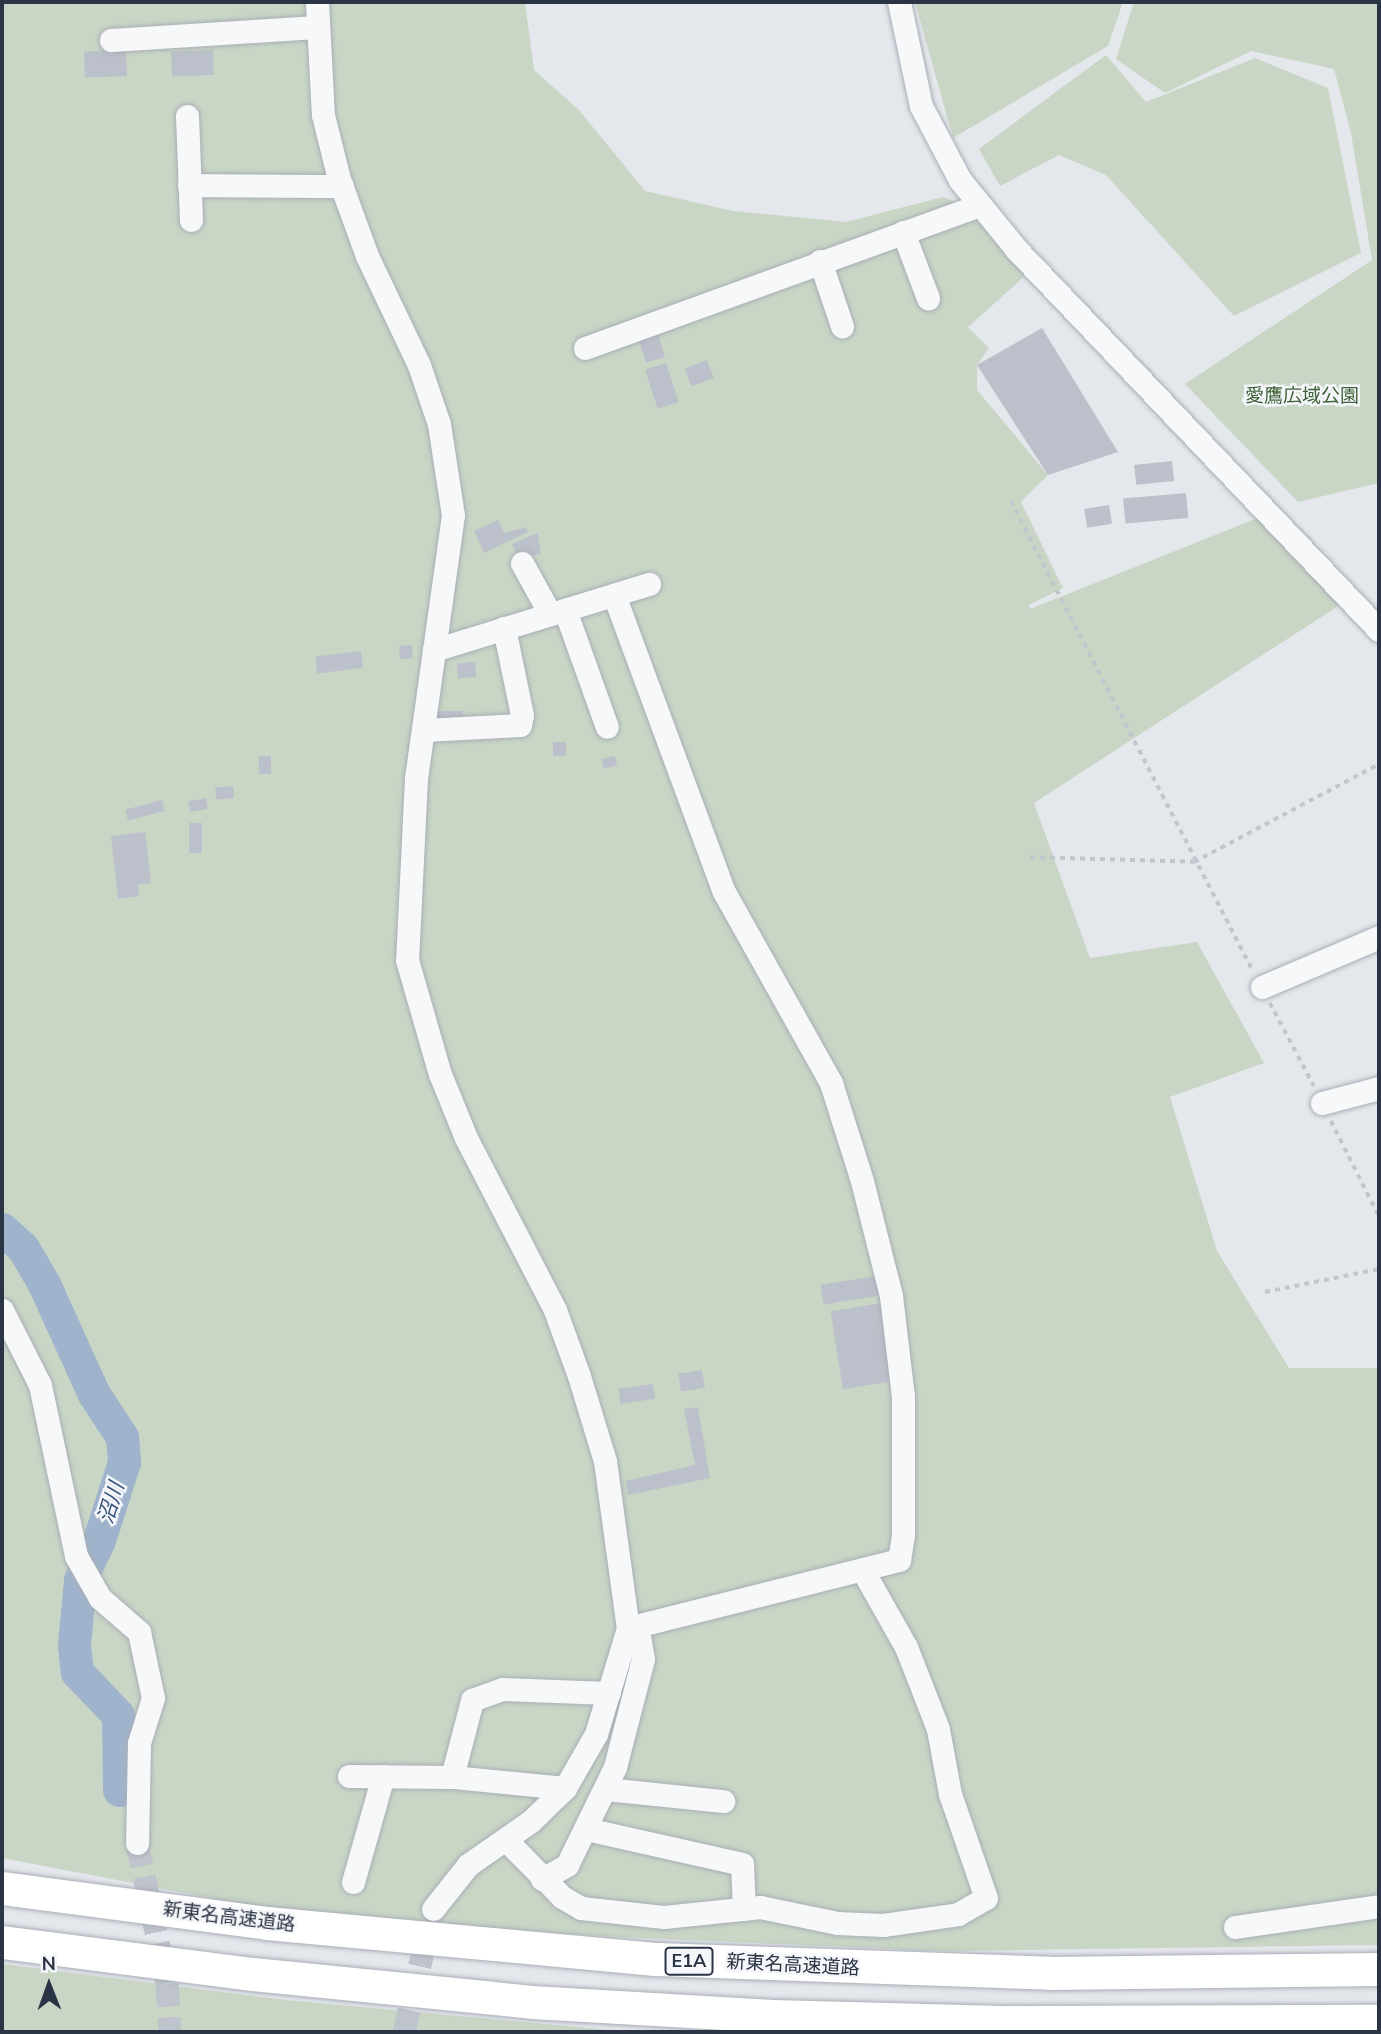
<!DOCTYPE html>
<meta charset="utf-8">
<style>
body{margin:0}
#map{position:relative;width:1381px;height:2034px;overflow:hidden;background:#e4e7ec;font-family:"Nunito Sans","Noto Sans JP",sans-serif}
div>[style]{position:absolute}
.green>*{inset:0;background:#c9d6c5}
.river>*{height:33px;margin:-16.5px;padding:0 16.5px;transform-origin:16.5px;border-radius:16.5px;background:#9fb4cc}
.building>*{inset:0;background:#bbc0ca;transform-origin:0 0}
.minor-tunnel>*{height:23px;margin-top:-11.5px;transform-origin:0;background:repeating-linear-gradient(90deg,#bfc3cb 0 23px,transparent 0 34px)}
.path>*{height:3.5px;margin-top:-1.75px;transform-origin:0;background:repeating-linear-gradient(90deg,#c2c5cb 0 5px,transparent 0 10px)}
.roads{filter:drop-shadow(0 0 2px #a9aeb7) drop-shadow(0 0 2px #a9aeb7)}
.minor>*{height:23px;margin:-11.5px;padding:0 11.5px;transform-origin:11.5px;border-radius:11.5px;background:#f7f8fa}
.highway>*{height:33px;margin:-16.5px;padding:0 16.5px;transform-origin:16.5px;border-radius:16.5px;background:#fff}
span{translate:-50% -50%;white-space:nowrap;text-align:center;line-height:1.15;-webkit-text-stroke:5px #f4f6f9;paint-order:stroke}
.shield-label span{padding:2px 5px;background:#f4f6f9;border:2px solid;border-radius:5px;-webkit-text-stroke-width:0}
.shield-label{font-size:18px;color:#2b3445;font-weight:700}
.park-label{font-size:19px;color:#3f6138}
.street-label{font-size:19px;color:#2b3445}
.water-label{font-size:21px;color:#34527a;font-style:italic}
.frame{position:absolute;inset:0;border:4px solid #2b3445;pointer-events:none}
.north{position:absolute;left:14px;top:1950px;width:70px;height:70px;-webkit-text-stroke:5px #f4f6f9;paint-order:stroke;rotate:359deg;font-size:19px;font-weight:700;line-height:28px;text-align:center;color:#2b3445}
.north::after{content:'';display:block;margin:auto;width:24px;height:32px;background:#2b3445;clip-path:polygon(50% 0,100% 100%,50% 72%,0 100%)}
</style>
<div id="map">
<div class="green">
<div style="clip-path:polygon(2px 2px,525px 2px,534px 70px,579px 110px,645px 191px,733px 211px,846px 222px,943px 197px,976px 210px,1025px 276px,968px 327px,989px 348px,977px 365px,977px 390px,1048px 475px,1021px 502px,1063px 588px,1029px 605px,1030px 609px,1270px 513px,1349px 599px,1034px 803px,1090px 958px,1197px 942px,1264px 1063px,1170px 1097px,1217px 1251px,1289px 1368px,1379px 1368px,1379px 1945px,944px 1951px,597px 1936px,301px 1915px,2px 1858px)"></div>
<div style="clip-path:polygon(915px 2px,1123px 2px,1108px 46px,953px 138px)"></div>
<div style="clip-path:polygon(1134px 2px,1379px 2px,1379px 483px,1298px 502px,1185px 384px,1372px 260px,1351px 133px,1334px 69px,1251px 51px,1165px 93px,1116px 59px)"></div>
<div style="clip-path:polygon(1106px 55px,1146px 102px,1255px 58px,1328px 88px,1361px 253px,1234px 316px,1106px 175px,1059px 155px,1000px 186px,979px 149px)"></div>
<div style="clip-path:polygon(2px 1964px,286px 2000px,631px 2032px,2px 2032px)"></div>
</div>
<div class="river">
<div style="left:2px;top:1229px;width:28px;rotate:42deg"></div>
<div style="left:23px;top:1248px;width:42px;rotate:59.7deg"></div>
<div style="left:44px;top:1284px;width:121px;rotate:65.6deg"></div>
<div style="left:94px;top:1394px;width:51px;rotate:56.9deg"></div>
<div style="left:122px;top:1437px;width:25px;rotate:85deg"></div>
<div style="left:124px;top:1462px;width:82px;rotate:107.8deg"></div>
<div style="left:99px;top:1540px;width:44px;rotate:115.4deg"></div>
<div style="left:80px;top:1580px;width:65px;rotate:95.3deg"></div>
<div style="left:74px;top:1645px;width:27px;rotate:84deg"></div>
<div style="left:77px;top:1672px;width:59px;rotate:46.4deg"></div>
<div style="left:118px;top:1715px;width:75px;rotate:89.2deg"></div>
</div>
<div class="building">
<div style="left:126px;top:50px;width:26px;height:42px;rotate:88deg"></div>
<div style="left:213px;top:50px;width:25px;height:42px;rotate:88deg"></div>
<div style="clip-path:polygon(1042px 328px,1118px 452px,1048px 475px,977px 365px)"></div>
<div style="left:658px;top:334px;width:24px;height:20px;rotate:73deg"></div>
<div style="left:707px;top:360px;width:19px;height:24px;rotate:69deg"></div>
<div style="left:666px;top:363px;width:41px;height:22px;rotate:72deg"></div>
<div style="left:1172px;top:461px;width:20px;height:38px;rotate:84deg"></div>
<div style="left:1186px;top:493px;width:25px;height:63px;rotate:85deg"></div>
<div style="left:1109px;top:505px;width:19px;height:25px;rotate:81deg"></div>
<div style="clip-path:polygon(498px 520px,504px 533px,526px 527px,528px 532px,484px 553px,474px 531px)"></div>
<div style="clip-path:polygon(538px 533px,541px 554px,518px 557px,512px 544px)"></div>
<div style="left:412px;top:645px;width:13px;height:13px;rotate:86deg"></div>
<div style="left:361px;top:651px;width:17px;height:46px;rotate:83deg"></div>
<div style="left:475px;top:662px;width:15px;height:18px;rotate:86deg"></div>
<div style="clip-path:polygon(437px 711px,463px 711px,462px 723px,437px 720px)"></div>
<div style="left:553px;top:742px;width:13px;height:14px"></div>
<div style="left:259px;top:756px;width:12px;height:18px"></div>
<div style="left:615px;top:756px;width:10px;height:14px;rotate:79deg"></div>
<div style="left:233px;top:786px;width:12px;height:18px;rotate:85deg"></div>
<div style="left:206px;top:798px;width:11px;height:18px;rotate:80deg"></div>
<div style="left:162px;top:800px;width:11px;height:38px;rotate:75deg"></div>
<div style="left:189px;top:823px;width:13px;height:30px"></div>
<div style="clip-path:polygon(145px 832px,151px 883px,138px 885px,139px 896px,118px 899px,111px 836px)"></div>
<div style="left:876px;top:1276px;width:20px;height:56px;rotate:81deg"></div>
<div style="left:882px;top:1303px;width:79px;height:52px;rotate:81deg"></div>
<div style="left:702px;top:1370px;width:18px;height:24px;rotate:81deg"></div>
<div style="left:653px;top:1384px;width:15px;height:35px;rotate:82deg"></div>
<div style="clip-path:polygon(698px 1407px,710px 1478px,628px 1495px,626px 1481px,695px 1465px,684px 1409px)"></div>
</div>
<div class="minor-tunnel">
<div style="left:137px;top:1843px;width:143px;rotate:77.9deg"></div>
<div style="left:167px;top:1983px;width:49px;rotate:86.5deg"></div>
<div style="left:404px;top:2032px;width:109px;rotate:-76.7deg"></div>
</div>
<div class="path">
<div style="left:1011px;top:501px;width:529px;rotate:62.76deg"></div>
<div style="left:1030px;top:857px;width:164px;rotate:1.7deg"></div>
<div style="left:1194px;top:862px;width:209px;rotate:-27.9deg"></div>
<div style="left:1270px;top:1003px;width:94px;rotate:62.1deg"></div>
<div style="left:1331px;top:1121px;width:106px;rotate:63.2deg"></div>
<div style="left:1265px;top:1292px;width:116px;rotate:-11.4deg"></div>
</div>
<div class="roads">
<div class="minor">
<div style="left:317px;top:2px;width:113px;rotate:87deg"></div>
<div style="left:323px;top:115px;width:66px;rotate:76deg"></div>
<div style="left:339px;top:179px;width:82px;rotate:70deg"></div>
<div style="left:367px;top:256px;width:121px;rotate:64.5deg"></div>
<div style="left:419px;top:365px;width:62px;rotate:71.3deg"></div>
<div style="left:439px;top:424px;width:92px;rotate:81.3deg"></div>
<div style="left:453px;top:515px;width:266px;rotate:98deg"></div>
<div style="left:416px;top:778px;width:182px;rotate:92.8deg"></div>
<div style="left:407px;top:960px;width:119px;rotate:73.9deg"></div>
<div style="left:440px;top:1074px;width:69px;rotate:67.9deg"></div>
<div style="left:466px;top:1138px;width:194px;rotate:62.6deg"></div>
<div style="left:555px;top:1310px;width:70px;rotate:70deg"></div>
<div style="left:579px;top:1376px;width:89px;rotate:73deg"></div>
<div style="left:605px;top:1461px;width:169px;rotate:82.2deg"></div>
<div style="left:628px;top:1628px;width:111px;rotate:106.8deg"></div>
<div style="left:596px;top:1734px;width:62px;rotate:119.9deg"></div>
<div style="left:565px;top:1788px;width:47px;rotate:135.9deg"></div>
<div style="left:531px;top:1821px;width:77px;rotate:145.1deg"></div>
<div style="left:468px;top:1865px;width:56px;rotate:128.5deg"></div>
<div style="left:899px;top:2px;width:106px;rotate:78.1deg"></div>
<div style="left:921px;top:106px;width:84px;rotate:62.2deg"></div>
<div style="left:960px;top:180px;width:90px;rotate:50.8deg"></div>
<div style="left:1017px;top:250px;width:525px;rotate:46.39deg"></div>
<div style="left:111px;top:40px;width:206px;rotate:-3.6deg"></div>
<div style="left:187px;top:116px;width:104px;rotate:87.8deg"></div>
<div style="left:189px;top:185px;width:153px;rotate:0.4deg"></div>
<div style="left:903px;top:232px;width:71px;rotate:69.3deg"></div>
<div style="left:820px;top:261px;width:69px;rotate:71.3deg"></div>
<div style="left:585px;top:348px;width:420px;rotate:-19.9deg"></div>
<div style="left:522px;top:563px;width:58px;rotate:61.2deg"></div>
<div style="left:614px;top:595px;width:317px;rotate:69.7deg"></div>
<div style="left:724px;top:892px;width:219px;rotate:60.7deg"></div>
<div style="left:831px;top:1083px;width:103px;rotate:72.4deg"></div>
<div style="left:862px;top:1181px;width:119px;rotate:75.8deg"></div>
<div style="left:891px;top:1296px;width:101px;rotate:83.2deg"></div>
<div style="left:903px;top:1396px;width:139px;rotate:90deg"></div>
<div style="left:903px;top:1535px;width:25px;rotate:99deg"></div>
<div style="left:899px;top:1560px;width:279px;rotate:165.9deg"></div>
<div style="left:565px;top:610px;width:124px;rotate:70.3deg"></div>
<div style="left:434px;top:650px;width:225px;rotate:-17.1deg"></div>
<div style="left:424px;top:730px;width:96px;rotate:-3deg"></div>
<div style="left:520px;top:725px;width:10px;rotate:-79deg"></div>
<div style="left:522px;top:715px;width:89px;rotate:-101.7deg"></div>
<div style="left:1262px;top:987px;width:127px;rotate:-23.1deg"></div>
<div style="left:1322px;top:1103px;width:59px;rotate:-14.7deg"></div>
<div style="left:2px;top:1310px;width:84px;rotate:63.1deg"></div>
<div style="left:40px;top:1385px;width:175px;rotate:78.1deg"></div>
<div style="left:76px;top:1556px;width:48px;rotate:60.3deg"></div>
<div style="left:100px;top:1598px;width:52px;rotate:41.1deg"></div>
<div style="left:139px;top:1632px;width:67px;rotate:78deg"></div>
<div style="left:153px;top:1698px;width:47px;rotate:107.3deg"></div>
<div style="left:139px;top:1743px;width:100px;rotate:91.1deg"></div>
<div style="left:349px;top:1776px;width:103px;rotate:0.6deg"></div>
<div style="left:565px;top:1788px;width:114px;rotate:-174.4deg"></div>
<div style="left:452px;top:1777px;width:80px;rotate:-75.4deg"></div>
<div style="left:472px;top:1700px;width:32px;rotate:-20deg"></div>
<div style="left:502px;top:1689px;width:107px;rotate:2.1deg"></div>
<div style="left:606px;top:1789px;width:118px;rotate:5.9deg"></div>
<div style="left:586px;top:1829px;width:160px;rotate:12.6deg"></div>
<div style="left:742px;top:1864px;width:45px;rotate:87.5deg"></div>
<div style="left:506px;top:1840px;width:80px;rotate:45.5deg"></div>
<div style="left:562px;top:1897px;width:22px;rotate:30deg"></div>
<div style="left:581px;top:1908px;width:83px;rotate:6.2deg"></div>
<div style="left:664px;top:1917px;width:97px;rotate:-5.9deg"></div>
<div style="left:760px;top:1907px;width:79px;rotate:11.7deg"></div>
<div style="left:837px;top:1923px;width:46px;rotate:2.5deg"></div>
<div style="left:883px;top:1925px;width:76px;rotate:-8.3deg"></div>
<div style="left:958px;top:1914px;width:32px;rotate:-30deg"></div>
<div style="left:986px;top:1898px;width:110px;rotate:-109.1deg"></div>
<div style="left:950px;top:1794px;width:66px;rotate:-100.5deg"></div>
<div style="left:938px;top:1729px;width:88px;rotate:-111.3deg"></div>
<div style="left:906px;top:1647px;width:87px;rotate:-119.5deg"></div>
<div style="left:542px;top:1879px;width:29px;rotate:-29deg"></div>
<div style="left:567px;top:1865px;width:109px;rotate:-63.9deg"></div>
<div style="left:615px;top:1767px;width:112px;rotate:-75.5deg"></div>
<div style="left:643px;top:1659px;width:28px;rotate:-100deg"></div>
<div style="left:638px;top:1631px;width:10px;rotate:-163deg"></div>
<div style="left:353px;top:1882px;width:110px;rotate:-74.2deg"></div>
<div style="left:1235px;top:1927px;width:146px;rotate:-8.3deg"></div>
</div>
<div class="highway">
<div style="left:2px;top:1888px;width:267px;rotate:7.5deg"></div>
<div style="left:267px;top:1923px;width:392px;rotate:5.3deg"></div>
<div style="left:657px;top:1959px;width:393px;rotate:2deg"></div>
<div style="left:1050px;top:1973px;width:329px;rotate:-0.7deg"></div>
<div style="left:2px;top:1942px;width:253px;rotate:7.3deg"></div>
<div style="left:253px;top:1974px;width:280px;rotate:5.7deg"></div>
<div style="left:532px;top:2002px;width:241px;rotate:3.3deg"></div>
<div style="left:773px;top:2016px;width:228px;rotate:1.5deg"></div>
<div style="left:1001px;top:2022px;width:378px;rotate:-0.2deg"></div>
</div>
</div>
<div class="shield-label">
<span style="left:689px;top:1961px">E1A</span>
</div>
<div class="park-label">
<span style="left:1302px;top:397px">愛鷹広域公園</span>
</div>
<div class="street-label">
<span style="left:229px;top:1918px;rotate:7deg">新東名高速道路</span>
<span style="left:793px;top:1966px;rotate:3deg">新東名高速道路</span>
</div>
<div class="water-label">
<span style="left:111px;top:1503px;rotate:-73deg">沼川</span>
</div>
<div class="frame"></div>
<div class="north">N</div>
</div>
